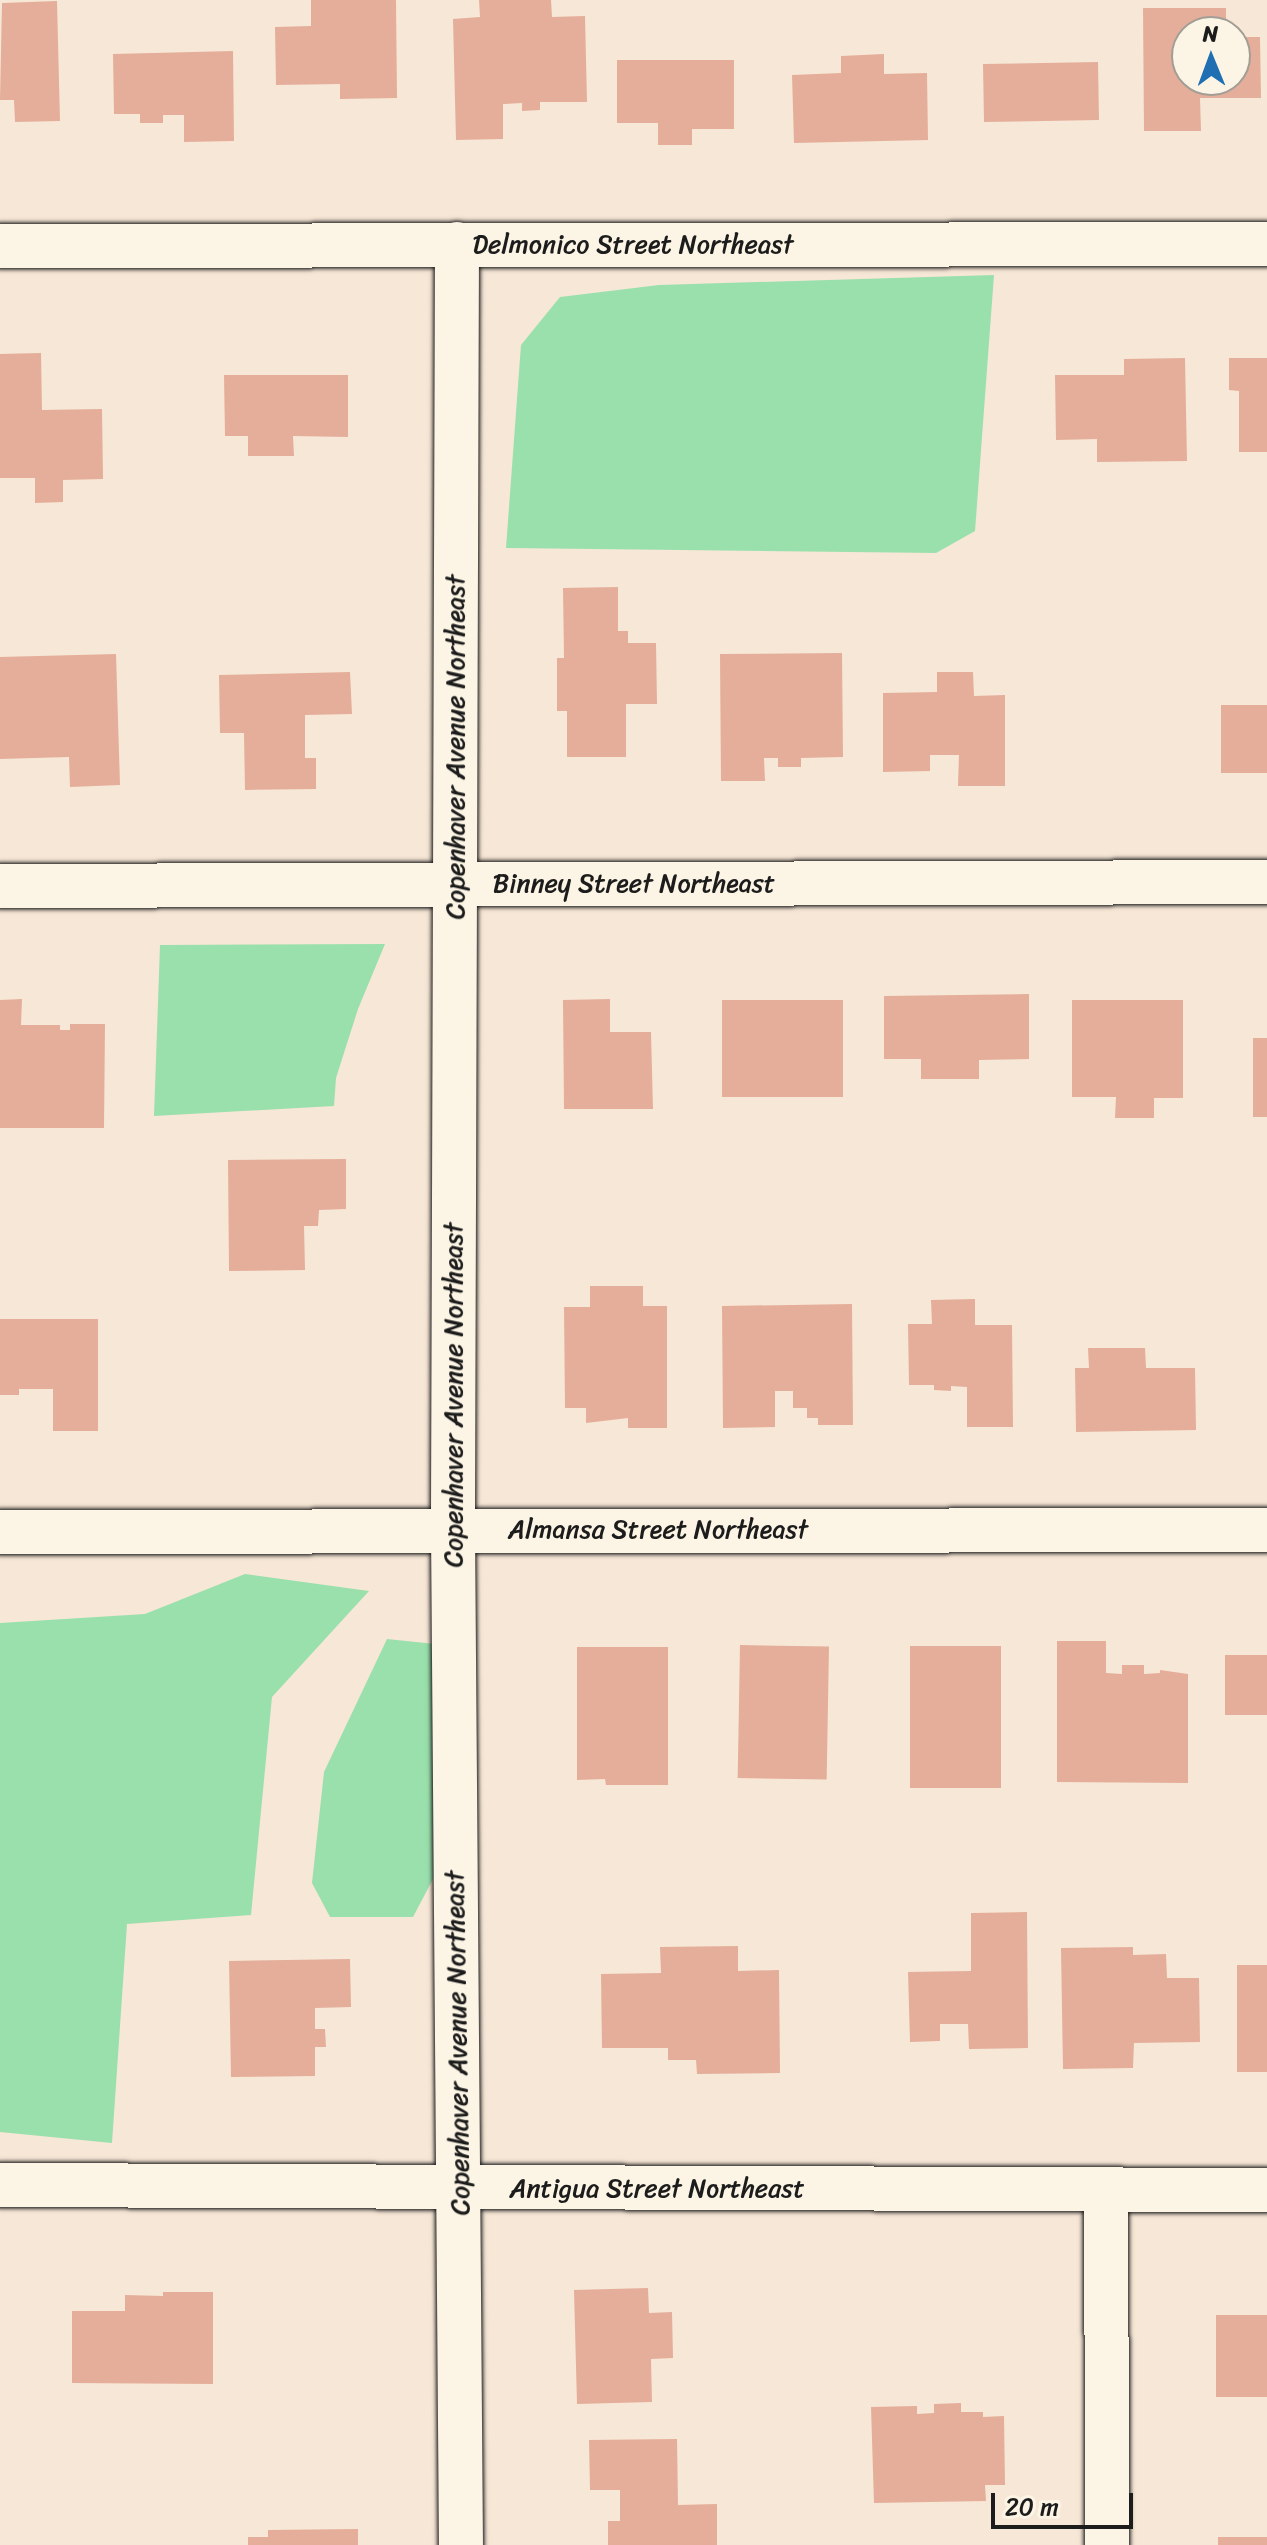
<!DOCTYPE html>
<style>
body{margin:0}
#map{position:relative;width:1267px;height:2545px;overflow:hidden;background:#f7e7d6;font-family:Sriracha,sans-serif}
div>[style]{position:absolute}
.green>*{inset:0;background:#9ae0ad}
.building>*{inset:0;background:#e4ae9a;transform-origin:0 0}
.roads{filter:drop-shadow(0 0 2px #1c1c1c) drop-shadow(0 0 2px #1c1c1c)}
.minor>*{height:44px;margin:-22px;padding:0 22px;transform-origin:22px;border-radius:22px;background:#fcf5e5}
span{translate:-50% -50%;white-space:nowrap;text-align:center;line-height:1.15;-webkit-text-stroke:8px #fcf5e5;paint-order:stroke}
.street-label{font-size:26px;color:#1c1c1c}
.north{position:absolute;left:1171px;top:16px;width:80px;height:80px;box-sizing:border-box;background:#fcf5e5;border:2px solid #a29e95;border-radius:50%;rotate:359deg;font-size:22px;font-weight:700;line-height:32px;text-align:center;color:#1c1c1c}
.north::after{content:'';display:block;margin:auto;width:28px;height:36px;background:#1f6fb2;clip-path:polygon(50% 0,100% 100%,50% 72%,0 100%)}
.scale{position:absolute;left:991px;top:2493px;width:142px;height:36px;box-sizing:border-box;border:4px solid #1c1c1c;border-top:0;padding-left:10px;font-size:24px;line-height:28px;white-space:nowrap;color:#1c1c1c;-webkit-text-stroke:6px #fcf5e5;paint-order:stroke}
</style>
<div id="map">
<div class="green">
<div style="clip-path:polygon(994px 275px,975px 531px,936px 553px,506px 548px,521px 345px,560px 297px,659px 285px)"></div>
<div style="clip-path:polygon(385px 944px,358px 1009px,336px 1078px,334px 1106px,154px 1116px,160px 945px)"></div>
<div style="clip-path:polygon(245px 1574px,369px 1591px,272px 1697px,251px 1915px,127px 1924px,112px 2143px,0 2132px,0 1623px,145px 1614px)"></div>
<div style="clip-path:polygon(387px 1639px,435px 1644px,442px 1862px,413px 1917px,330px 1917px,312px 1883px,324px 1772px)"></div>
</div>
<div class="building">
<div style="clip-path:polygon(311px 0,396px 0,397px 98px,340px 99px,340px 84px,276px 85px,275px 27px,311px 26px)"></div>
<div style="clip-path:polygon(479px 0,551px 0,552px 17px,585px 16px,587px 102px,540px 102px,540px 110px,522px 111px,522px 103px,503px 104px,503px 139px,456px 140px,453px 19px,480px 17px)"></div>
<div style="clip-path:polygon(57px 1px,60px 121px,15px 122px,14px 100px,0 100px,2px 3px)"></div>
<div style="clip-path:polygon(1143px 8px,1226px 8px,1226px 32px,1187px 32px,1187px 80px,1235px 80px,1235px 37px,1260px 37px,1261px 98px,1200px 98px,1201px 131px,1144px 131px)"></div>
<div style="clip-path:polygon(233px 51px,234px 141px,184px 142px,184px 115px,163px 115px,163px 123px,140px 123px,140px 114px,114px 114px,113px 54px)"></div>
<div style="clip-path:polygon(884px 54px,884px 74px,927px 73px,928px 140px,794px 143px,792px 75px,841px 73px,841px 56px)"></div>
<div style="clip-path:polygon(617px 60px,734px 60px,734px 129px,692px 129px,692px 145px,658px 145px,658px 123px,617px 123px)"></div>
<div style="left:1098px;top:62px;width:58px;height:115px;rotate:89deg"></div>
<div style="clip-path:polygon(41px 353px,42px 410px,102px 409px,103px 479px,63px 480px,63px 502px,35px 503px,35px 478px,0 478px,0 354px)"></div>
<div style="clip-path:polygon(1185px 358px,1187px 461px,1097px 462px,1097px 439px,1056px 440px,1055px 375px,1124px 375px,1124px 359px)"></div>
<div style="clip-path:polygon(1229px 358px,1267px 358px,1267px 452px,1239px 452px,1239px 391px,1229px 390px)"></div>
<div style="clip-path:polygon(224px 375px,348px 375px,348px 437px,293px 436px,294px 456px,248px 456px,248px 436px,225px 436px)"></div>
<div style="clip-path:polygon(618px 587px,618px 631px,628px 631px,628px 643px,656px 643px,657px 704px,626px 704px,626px 757px,567px 757px,567px 711px,557px 711px,557px 658px,564px 658px,563px 588px)"></div>
<div style="clip-path:polygon(842px 653px,843px 757px,801px 758px,801px 767px,778px 767px,778px 758px,764px 758px,765px 781px,721px 781px,720px 654px)"></div>
<div style="clip-path:polygon(116px 654px,120px 785px,70px 787px,69px 757px,0 759px,0 657px)"></div>
<div style="clip-path:polygon(350px 672px,352px 714px,305px 715px,305px 758px,316px 758px,316px 789px,245px 790px,244px 733px,220px 733px,219px 675px)"></div>
<div style="clip-path:polygon(937px 672px,973px 672px,974px 696px,1005px 695px,1005px 786px,958px 786px,959px 755px,930px 755px,930px 771px,883px 772px,883px 693px,937px 692px)"></div>
<div style="left:1221px;top:705px;width:46px;height:68px"></div>
<div style="clip-path:polygon(1029px 994px,1029px 1059px,979px 1060px,979px 1079px,921px 1079px,921px 1059px,884px 1059px,884px 996px)"></div>
<div style="clip-path:polygon(22px 999px,21px 1025px,60px 1025px,60px 1030px,70px 1030px,70px 1024px,105px 1024px,104px 1128px,0 1128px,0 1000px)"></div>
<div style="clip-path:polygon(610px 999px,610px 1032px,651px 1032px,653px 1109px,564px 1109px,563px 1000px)"></div>
<div style="left:722px;top:1000px;width:121px;height:97px"></div>
<div style="clip-path:polygon(1072px 1000px,1183px 1000px,1183px 1098px,1154px 1098px,1154px 1118px,1115px 1118px,1116px 1097px,1072px 1097px)"></div>
<div style="left:1253px;top:1038px;width:14px;height:79px"></div>
<div style="clip-path:polygon(346px 1159px,346px 1209px,319px 1210px,318px 1226px,304px 1226px,305px 1270px,229px 1271px,228px 1160px)"></div>
<div style="clip-path:polygon(590px 1286px,643px 1286px,643px 1306px,667px 1306px,667px 1428px,628px 1428px,628px 1418px,586px 1423px,586px 1408px,565px 1408px,564px 1307px,590px 1307px)"></div>
<div style="clip-path:polygon(975px 1299px,975px 1325px,1012px 1325px,1013px 1427px,967px 1427px,967px 1387px,951px 1386px,951px 1391px,934px 1390px,934px 1385px,909px 1385px,908px 1324px,932px 1324px,931px 1300px)"></div>
<div style="clip-path:polygon(852px 1304px,853px 1425px,818px 1425px,818px 1418px,807px 1418px,807px 1408px,793px 1408px,793px 1391px,775px 1391px,775px 1427px,723px 1428px,722px 1306px)"></div>
<div style="clip-path:polygon(0 1319px,98px 1319px,98px 1431px,53px 1431px,53px 1389px,19px 1389px,19px 1395px,0 1395px)"></div>
<div style="clip-path:polygon(1088px 1348px,1145px 1348px,1146px 1368px,1195px 1368px,1196px 1430px,1076px 1432px,1075px 1368px,1089px 1368px)"></div>
<div style="clip-path:polygon(1057px 1641px,1106px 1641px,1106px 1673px,1122px 1674px,1122px 1665px,1144px 1665px,1144px 1674px,1160px 1673px,1160px 1670px,1188px 1674px,1188px 1783px,1057px 1782px)"></div>
<div style="left:740px;top:1645px;width:89px;height:133px;rotate:1deg"></div>
<div style="left:910px;top:1646px;width:91px;height:142px"></div>
<div style="clip-path:polygon(577px 1647px,668px 1647px,668px 1785px,606px 1785px,605px 1779px,577px 1780px)"></div>
<div style="left:1225px;top:1655px;width:42px;height:60px"></div>
<div style="clip-path:polygon(1027px 1912px,1028px 2048px,969px 2049px,968px 2024px,940px 2024px,940px 2041px,910px 2042px,908px 1972px,971px 1971px,971px 1913px)"></div>
<div style="clip-path:polygon(738px 1946px,738px 1971px,779px 1970px,780px 2073px,697px 2074px,696px 2060px,668px 2060px,668px 2048px,602px 2048px,601px 1974px,661px 1973px,660px 1947px)"></div>
<div style="clip-path:polygon(1133px 1947px,1133px 1955px,1166px 1954px,1167px 1978px,1199px 1978px,1200px 2042px,1134px 2043px,1133px 2068px,1063px 2069px,1061px 1948px)"></div>
<div style="clip-path:polygon(350px 1959px,351px 2007px,315px 2008px,315px 2029px,325px 2029px,326px 2047px,315px 2047px,315px 2076px,231px 2077px,229px 1961px)"></div>
<div style="left:1237px;top:1965px;width:30px;height:107px"></div>
<div style="clip-path:polygon(648px 2288px,649px 2313px,672px 2312px,673px 2358px,651px 2359px,652px 2402px,577px 2404px,574px 2290px)"></div>
<div style="clip-path:polygon(163px 2292px,213px 2292px,213px 2384px,72px 2383px,72px 2311px,125px 2311px,125px 2295px,163px 2296px)"></div>
<div style="left:1216px;top:2315px;width:51px;height:82px"></div>
<div style="clip-path:polygon(961px 2403px,961px 2412px,983px 2412px,983px 2417px,1004px 2416px,1005px 2485px,985px 2485px,986px 2501px,874px 2503px,871px 2407px,917px 2406px,917px 2414px,934px 2413px,934px 2404px)"></div>
<div style="clip-path:polygon(677px 2439px,678px 2505px,717px 2504px,717px 2545px,608px 2545px,608px 2521px,620px 2521px,620px 2490px,590px 2490px,589px 2440px)"></div>
<div style="clip-path:polygon(358px 2529px,358px 2545px,248px 2545px,248px 2537px,268px 2537px,268px 2530px)"></div>
<div style="left:1218px;top:2537px;width:49px;height:8px"></div>
</div>
<div class="roads">
<div class="minor">
<div style="left:457px;top:244px;width:1286px;rotate:90.18deg"></div>
<div style="left:453px;top:1530px;width:1015px;rotate:89.55deg"></div>
<div style="left:0;top:246px;width:1267px;rotate:-0.09deg"></div>
<div style="left:0;top:886px;width:1267px;rotate:-0.18deg"></div>
<div style="left:0;top:1532px;width:1267px;rotate:-0.09deg"></div>
<div style="left:0;top:2185px;width:1267px;rotate:0.23deg"></div>
<div style="left:1106px;top:2191px;width:354px;rotate:89.8deg"></div>
</div>
</div>
<div class="street-label">
<span style="left:633px;top:245px">Delmonico Street Northeast</span>
<span style="left:456px;top:747px;rotate:-90deg">Copenhaver Avenue Northeast</span>
<span style="left:634px;top:884px">Binney Street Northeast</span>
<span style="left:454px;top:1395px;rotate:-90deg">Copenhaver Avenue Northeast</span>
<span style="left:658px;top:1530px">Almansa Street Northeast</span>
<span style="left:458px;top:2043px;rotate:-91deg">Copenhaver Avenue Northeast</span>
<span style="left:657px;top:2189px">Antigua Street Northeast</span>
</div>
<div class="north">N</div>
<div class="scale">20 m</div>
</div>
